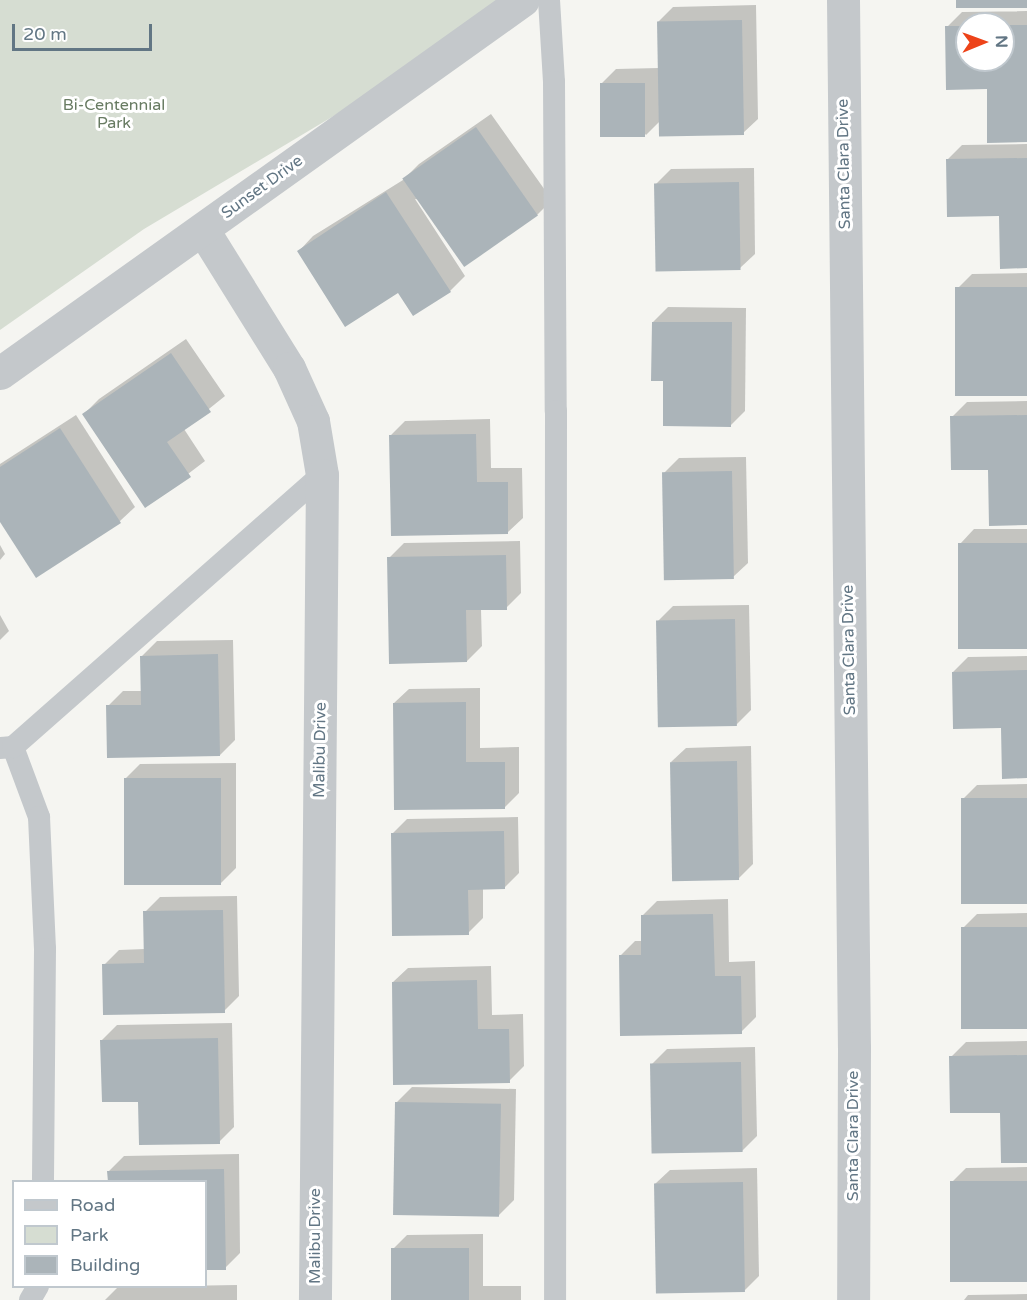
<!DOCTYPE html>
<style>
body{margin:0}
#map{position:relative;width:1027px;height:1300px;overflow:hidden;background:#f5f5f1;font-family:"Varela Round",sans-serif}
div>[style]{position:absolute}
.green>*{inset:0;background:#d6ddd2}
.shadow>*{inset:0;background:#0003}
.building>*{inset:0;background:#abb4b9;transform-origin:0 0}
.service>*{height:22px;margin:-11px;padding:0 11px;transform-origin:11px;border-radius:11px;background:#c4c8cb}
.minor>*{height:33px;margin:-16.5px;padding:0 16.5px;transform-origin:16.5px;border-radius:16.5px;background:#c4c8cb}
span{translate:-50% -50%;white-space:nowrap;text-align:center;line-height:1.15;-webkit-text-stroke:6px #fff;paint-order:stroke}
.park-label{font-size:16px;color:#687b62}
.street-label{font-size:16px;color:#627684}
.legend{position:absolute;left:12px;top:1180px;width:195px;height:108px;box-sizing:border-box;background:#fff;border:2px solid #c0c8ce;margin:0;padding:8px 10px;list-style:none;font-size:18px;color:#627684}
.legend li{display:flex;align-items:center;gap:12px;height:30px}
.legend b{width:30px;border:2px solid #c0c8ce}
.north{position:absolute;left:955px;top:12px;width:60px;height:60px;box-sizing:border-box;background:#fff;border:2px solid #c0c8ce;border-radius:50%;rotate:89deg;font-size:16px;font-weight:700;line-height:24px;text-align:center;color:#627684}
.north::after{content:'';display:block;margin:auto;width:21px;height:27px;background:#ed4319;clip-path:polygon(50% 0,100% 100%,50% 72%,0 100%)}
.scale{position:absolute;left:12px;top:24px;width:140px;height:27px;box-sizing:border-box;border:3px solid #627684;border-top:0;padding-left:8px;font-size:18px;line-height:21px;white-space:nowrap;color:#627684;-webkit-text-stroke:4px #fff;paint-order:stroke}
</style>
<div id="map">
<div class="green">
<div style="clip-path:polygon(0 0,528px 0,144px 229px,0 330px)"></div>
</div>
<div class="shadow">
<div style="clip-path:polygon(756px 5px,758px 119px,743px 133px,660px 121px,646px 135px,601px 84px,616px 69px,659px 68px,658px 22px,673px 7px)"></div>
<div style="clip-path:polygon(evenodd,1027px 11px,1027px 141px,988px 87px,948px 88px,947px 27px,962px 12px,1027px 11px,967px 24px,1003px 24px,1003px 60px,967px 60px,967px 24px)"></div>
<div style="clip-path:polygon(491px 114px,552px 200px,537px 215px,415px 199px,465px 276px,450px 291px,399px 291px,299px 251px,313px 236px,403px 180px,419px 164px)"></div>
<div style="clip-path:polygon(1027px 144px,1027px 267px,1000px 214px,947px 160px,962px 145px)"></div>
<div style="clip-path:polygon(754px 168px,755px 254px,740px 268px,656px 184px,671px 169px)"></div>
<div style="clip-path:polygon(1027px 273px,1027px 394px,957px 289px,972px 274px)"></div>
<div style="clip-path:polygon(668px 307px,746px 308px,745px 411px,730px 426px,665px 380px,653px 322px)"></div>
<div style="clip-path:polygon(186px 339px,225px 396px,184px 429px,205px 461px,146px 506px,84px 414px,99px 399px)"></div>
<div style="clip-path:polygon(1027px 401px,1027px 523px,952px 417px,967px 402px)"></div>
<div style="clip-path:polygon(76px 415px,135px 507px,120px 521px,36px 576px,0 519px,0 464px)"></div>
<div style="clip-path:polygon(490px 419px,491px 468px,522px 468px,523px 518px,508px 532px,390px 436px,405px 421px)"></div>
<div style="clip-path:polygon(746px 457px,748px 563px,733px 577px,664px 473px,679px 458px)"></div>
<div style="clip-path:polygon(974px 529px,1027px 529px,1027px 648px,960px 544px)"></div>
<div style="clip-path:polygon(520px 541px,521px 593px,506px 608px,481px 609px,482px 646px,467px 661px,389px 558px,404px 543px)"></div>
<div style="clip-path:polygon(0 545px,5px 554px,0 560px)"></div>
<div style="clip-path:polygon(749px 605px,751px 710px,736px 725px,658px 621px,673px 606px)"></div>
<div style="clip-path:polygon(0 615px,9px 631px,0 640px)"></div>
<div style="clip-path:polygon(233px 640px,235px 740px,220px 755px,108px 706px,123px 691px,142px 691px,142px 656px,157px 641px)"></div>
<div style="clip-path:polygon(1027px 656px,1027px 777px,1002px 727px,953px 672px,968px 657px)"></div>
<div style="clip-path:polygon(480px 688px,480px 748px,519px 747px,519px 793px,504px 808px,394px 703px,409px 689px)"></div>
<div style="clip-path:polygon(751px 746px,753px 864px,739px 878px,671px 762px,686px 748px)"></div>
<div style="clip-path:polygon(236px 763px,236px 868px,221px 883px,125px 779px,140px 764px)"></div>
<div style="clip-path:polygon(1027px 784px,1027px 903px,962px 800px,977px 785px)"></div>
<div style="clip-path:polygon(518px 817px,519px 873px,504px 888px,483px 888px,483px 918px,468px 933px,392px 834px,407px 819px)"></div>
<div style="clip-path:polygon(237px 896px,239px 996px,224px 1011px,104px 965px,119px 950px,145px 949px,145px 912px,160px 897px)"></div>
<div style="clip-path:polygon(728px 899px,729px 962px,755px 961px,756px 1017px,741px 1032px,620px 956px,635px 941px,643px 941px,642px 916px,657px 901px)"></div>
<div style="clip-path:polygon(1027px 913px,1027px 1027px,962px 929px,977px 914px)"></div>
<div style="clip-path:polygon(491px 966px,492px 1015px,523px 1014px,524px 1066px,509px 1081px,393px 982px,408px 968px)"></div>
<div style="clip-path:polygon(232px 1023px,234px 1127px,219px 1142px,139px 1100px,102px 1040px,117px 1025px)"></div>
<div style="clip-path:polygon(1027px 1041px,1027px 1161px,1002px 1111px,951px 1057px,966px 1042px)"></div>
<div style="clip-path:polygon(755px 1047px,757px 1136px,742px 1151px,652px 1064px,667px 1049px)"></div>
<div style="clip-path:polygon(412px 1087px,516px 1089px,514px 1200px,499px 1215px,397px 1102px)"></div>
<div style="clip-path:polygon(239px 1154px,240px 1253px,225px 1268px,206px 1268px,206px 1182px,109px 1171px,124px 1156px)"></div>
<div style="clip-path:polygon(1027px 1167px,1027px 1281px,951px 1183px,966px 1168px)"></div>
<div style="clip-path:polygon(757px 1168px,759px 1276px,744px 1291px,655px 1184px,670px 1170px)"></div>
<div style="clip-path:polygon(483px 1234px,483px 1286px,521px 1286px,521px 1300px,393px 1300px,392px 1250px,407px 1235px)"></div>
<div style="clip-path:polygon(237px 1285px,237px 1300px,105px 1300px,118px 1287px)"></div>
<div style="clip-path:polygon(1027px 1294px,1027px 1300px,964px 1300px,968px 1295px)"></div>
</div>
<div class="building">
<div style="left:956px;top:0;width:71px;height:8px"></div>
<div style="left:742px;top:20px;width:115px;height:85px;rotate:89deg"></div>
<div style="clip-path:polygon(1003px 25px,1027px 25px,1027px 142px,987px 143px,987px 89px,946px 90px,945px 26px,967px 26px,967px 60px,1003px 60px)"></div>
<div style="left:600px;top:83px;width:45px;height:54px"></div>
<div style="left:476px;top:127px;width:108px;height:90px;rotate:55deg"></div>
<div style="clip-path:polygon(1027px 158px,1027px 268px,1000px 269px,999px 216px,947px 217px,946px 159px)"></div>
<div style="left:739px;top:182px;width:88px;height:85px;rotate:89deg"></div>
<div style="clip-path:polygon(386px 192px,451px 292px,413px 316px,398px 293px,345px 327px,297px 251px)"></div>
<div style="left:1027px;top:287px;width:109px;height:72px;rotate:90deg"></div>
<div style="clip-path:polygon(652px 322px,732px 322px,731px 427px,663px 426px,663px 381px,651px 381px)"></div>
<div style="clip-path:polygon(171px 353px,211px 412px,167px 442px,191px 477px,145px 508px,82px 414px)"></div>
<div style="clip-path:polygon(1027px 415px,1027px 525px,989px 526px,988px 470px,951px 470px,950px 416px)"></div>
<div style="clip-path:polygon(60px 428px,121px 523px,36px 578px,0 522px,0 467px)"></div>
<div style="clip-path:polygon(476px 434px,477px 482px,508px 482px,508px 534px,391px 536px,389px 435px)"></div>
<div style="left:732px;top:471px;width:108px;height:70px;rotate:89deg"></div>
<div style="left:1027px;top:543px;width:106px;height:69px;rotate:90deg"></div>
<div style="clip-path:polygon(506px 555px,507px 610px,466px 610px,467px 662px,389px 664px,387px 557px)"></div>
<div style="left:735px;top:619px;width:107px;height:79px;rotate:89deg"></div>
<div style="clip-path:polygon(218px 654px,220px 756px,107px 758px,106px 705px,141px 705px,140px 656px)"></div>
<div style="clip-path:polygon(1027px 670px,1027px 778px,1002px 779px,1001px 728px,953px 729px,952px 672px)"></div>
<div style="clip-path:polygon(466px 702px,466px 762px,505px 762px,505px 809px,394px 810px,393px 703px)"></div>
<div style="left:737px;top:761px;width:119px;height:67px;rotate:89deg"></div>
<div style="left:124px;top:778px;width:97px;height:107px"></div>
<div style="left:1027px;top:798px;width:106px;height:66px;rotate:90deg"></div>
<div style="clip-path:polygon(504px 831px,505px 889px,468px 890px,469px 935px,392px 936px,391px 833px)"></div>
<div style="clip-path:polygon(223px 910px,225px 1013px,103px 1015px,102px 964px,144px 963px,143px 911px)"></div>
<div style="clip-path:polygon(713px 914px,715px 976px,741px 976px,742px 1034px,620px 1036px,619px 955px,641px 955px,641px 915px)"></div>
<div style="left:1027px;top:927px;width:102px;height:66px;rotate:90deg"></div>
<div style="clip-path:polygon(477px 980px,478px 1029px,509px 1029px,510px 1083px,393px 1085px,392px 982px)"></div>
<div style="clip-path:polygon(218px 1038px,220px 1144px,139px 1145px,138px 1102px,102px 1102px,100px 1040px)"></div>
<div style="clip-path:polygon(1027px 1055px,1027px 1163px,1001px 1163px,1000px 1113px,950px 1113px,949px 1056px)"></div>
<div style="left:741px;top:1062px;width:90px;height:91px;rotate:89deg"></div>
<div style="left:395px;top:1102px;width:106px;height:113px;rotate:1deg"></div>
<div style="clip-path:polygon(224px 1169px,226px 1270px,206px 1270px,206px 1182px,108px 1182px,107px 1171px)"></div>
<div style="left:1027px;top:1181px;width:101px;height:77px;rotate:90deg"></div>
<div style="left:743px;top:1182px;width:110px;height:89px;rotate:89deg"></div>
<div style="left:469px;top:1248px;width:52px;height:78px;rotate:90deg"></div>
</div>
<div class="service">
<div style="left:549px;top:0;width:82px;rotate:86.5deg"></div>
<div style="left:554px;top:82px;width:329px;rotate:89.7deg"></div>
<div style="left:556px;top:411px;width:889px;rotate:90.06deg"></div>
<div style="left:13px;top:747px;width:75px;rotate:69.6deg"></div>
<div style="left:39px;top:817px;width:132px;rotate:87.4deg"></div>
<div style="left:45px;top:949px;width:233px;rotate:90.5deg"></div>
<div style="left:0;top:748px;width:13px;rotate:-4deg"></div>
<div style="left:13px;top:747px;width:412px;rotate:-41.4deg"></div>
<div style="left:30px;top:1300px;width:16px;rotate:-60deg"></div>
</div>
<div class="minor">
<div style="left:843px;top:0;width:1048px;rotate:89.4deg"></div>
<div style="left:854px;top:1048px;width:252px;rotate:90.2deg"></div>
<div style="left:203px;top:230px;width:163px;rotate:58.1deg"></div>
<div style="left:289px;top:368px;width:58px;rotate:65.6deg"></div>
<div style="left:313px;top:421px;width:55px;rotate:80.5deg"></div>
<div style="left:322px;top:475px;width:825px;rotate:90.49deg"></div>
<div style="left:0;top:373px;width:642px;rotate:-35.5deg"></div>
</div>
<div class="park-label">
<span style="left:114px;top:114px">Bi-Centennial<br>Park</span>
</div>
<div class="street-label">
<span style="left:844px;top:164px;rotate:-91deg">Santa Clara Drive</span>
<span style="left:262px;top:187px;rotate:-36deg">Sunset Drive</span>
<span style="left:849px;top:650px;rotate:-91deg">Santa Clara Drive</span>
<span style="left:320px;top:750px;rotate:-89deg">Malibu Drive</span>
<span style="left:853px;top:1136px;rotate:-90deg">Santa Clara Drive</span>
<span style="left:315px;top:1236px;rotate:-90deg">Malibu Drive</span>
</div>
<ul class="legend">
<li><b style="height:8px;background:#c4c8cb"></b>Road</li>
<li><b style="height:16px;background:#d6ddd2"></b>Park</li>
<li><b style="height:16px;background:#abb4b9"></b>Building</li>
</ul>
<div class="north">N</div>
<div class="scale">20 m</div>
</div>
